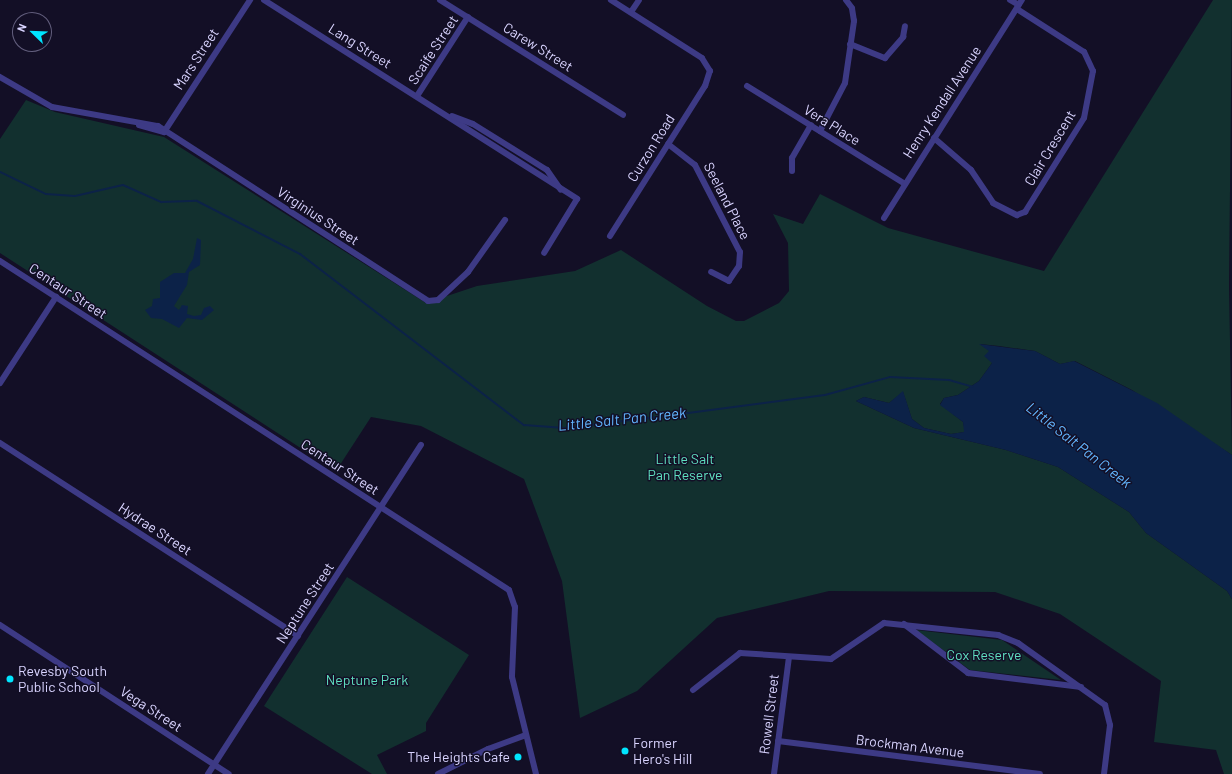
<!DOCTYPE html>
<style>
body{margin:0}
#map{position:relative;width:1232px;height:774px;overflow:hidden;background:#130f26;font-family:Barlow,sans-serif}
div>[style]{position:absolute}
.green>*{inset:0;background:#12302f}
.water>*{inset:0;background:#0c2248}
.stream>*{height:2px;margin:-1px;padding:0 1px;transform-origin:1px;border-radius:1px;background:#0c2248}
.street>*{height:6px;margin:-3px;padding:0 3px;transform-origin:3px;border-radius:3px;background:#3d3a85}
.dots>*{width:11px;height:11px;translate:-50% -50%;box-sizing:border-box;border:2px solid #130f26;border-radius:50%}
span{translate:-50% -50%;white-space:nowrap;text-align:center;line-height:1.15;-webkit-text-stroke:3px #130f26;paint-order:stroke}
.street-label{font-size:14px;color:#d9d4ff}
.park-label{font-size:14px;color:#5fe0c0}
.poi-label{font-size:14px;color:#d9d4ff}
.left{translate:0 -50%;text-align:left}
.right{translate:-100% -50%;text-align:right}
.water-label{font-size:15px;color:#62b6ff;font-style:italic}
.north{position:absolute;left:12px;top:12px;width:40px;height:40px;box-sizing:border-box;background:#130f26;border:1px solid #625e7d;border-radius:50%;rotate:293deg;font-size:11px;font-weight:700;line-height:16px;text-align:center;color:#d9d4ff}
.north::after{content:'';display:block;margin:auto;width:14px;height:18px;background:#00e5ff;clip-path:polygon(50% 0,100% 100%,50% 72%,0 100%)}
</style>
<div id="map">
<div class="green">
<div style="clip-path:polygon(1213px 0,1232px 0,1229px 285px,1232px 455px,1132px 390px,1075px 361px,1060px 364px,1035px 351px,999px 346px,980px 344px,990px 351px,992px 363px,979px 381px,958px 395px,944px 398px,940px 404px,963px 422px,965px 432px,951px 434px,924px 428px,912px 419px,903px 392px,889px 403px,864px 397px,856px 401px,914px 428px,1006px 450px,1058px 467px,1129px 512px,1146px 533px,1227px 591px,1232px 599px,1232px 774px,1224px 774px,1216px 750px,1154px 742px,1161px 681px,1060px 614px,995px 592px,829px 591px,717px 618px,637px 691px,580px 718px,562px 581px,524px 479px,421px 426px,371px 417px,336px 471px,0 253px,0 139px,26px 100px,55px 112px,164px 137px,426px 303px,477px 286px,575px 271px,621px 250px,707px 306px,736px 321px,744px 321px,779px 303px,789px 291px,788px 243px,773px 214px,803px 224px,820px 194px,888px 228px,1044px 271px)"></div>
<div style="clip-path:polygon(347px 577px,469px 655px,426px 723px,426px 731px,377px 755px,387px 774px,372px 774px,264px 706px)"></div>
<div style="clip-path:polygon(916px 630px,1002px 640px,1061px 680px,970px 670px)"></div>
</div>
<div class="water">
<div style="clip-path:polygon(197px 238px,201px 240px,200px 265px,189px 272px,187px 285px,174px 306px,179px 310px,182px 305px,188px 306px,187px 314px,194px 316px,201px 315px,204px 308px,210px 306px,214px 310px,202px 320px,187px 318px,179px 328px,162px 319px,151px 318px,145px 310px,152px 306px,153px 299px,160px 298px,160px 282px,174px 273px,185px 273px,193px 259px)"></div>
<div style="clip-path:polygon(979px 344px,1035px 351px,1060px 364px,1074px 361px,1157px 403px,1232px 455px,1232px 599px,1227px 591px,1146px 533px,1129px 512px,1058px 467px,1006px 450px,914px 428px,856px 401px,864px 397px,889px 403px,903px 391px,912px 419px,924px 428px,951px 434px,964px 432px,963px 422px,940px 405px,944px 398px,958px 395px,979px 381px,992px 363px,984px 356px,989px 351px)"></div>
</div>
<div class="stream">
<div style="left:0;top:172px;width:51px;rotate:25.6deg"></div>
<div style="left:46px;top:194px;width:29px;rotate:4deg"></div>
<div style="left:75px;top:196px;width:49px;rotate:-12.9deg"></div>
<div style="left:123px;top:185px;width:42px;rotate:24.1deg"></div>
<div style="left:161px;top:202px;width:36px;rotate:-2deg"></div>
<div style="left:197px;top:201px;width:116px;rotate:27.2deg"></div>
<div style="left:300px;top:254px;width:282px;rotate:37.4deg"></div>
<div style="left:524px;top:425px;width:41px;rotate:4.2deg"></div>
<div style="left:565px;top:428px;width:109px;rotate:-6.9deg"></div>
<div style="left:673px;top:415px;width:153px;rotate:-7.5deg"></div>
<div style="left:825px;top:395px;width:67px;rotate:-15.5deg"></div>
<div style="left:890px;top:377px;width:59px;rotate:2.9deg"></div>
<div style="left:949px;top:380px;width:25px;rotate:16deg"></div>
</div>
<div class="street">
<div style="left:264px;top:0;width:371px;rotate:32.4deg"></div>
<div style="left:577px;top:199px;width:63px;rotate:121.4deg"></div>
<div style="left:440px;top:0;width:216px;rotate:32.1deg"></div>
<div style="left:1010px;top:0;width:10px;rotate:29deg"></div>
<div style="left:631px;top:12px;width:14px;rotate:-56deg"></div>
<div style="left:850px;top:44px;width:38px;rotate:22deg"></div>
<div style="left:885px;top:58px;width:28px;rotate:-49deg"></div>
<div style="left:903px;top:37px;width:11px;rotate:-80deg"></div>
<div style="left:0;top:77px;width:60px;rotate:30deg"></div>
<div style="left:52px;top:107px;width:108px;rotate:10.2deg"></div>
<div style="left:158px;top:126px;width:322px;rotate:32.9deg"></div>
<div style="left:428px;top:301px;width:10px;rotate:-6deg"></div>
<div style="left:438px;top:300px;width:41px;rotate:-43deg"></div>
<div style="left:468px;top:272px;width:64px;rotate:-54.6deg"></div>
<div style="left:747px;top:86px;width:186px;rotate:31.8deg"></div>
<div style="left:417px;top:96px;width:94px;rotate:-57.2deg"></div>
<div style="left:452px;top:116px;width:22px;rotate:21deg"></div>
<div style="left:473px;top:124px;width:87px;rotate:31.9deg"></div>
<div style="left:547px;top:170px;width:24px;rotate:55deg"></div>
<div style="left:139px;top:125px;width:26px;rotate:16deg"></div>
<div style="left:820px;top:131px;width:54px;rotate:-62.5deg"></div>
<div style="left:845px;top:83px;width:63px;rotate:-81.7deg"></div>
<div style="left:854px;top:21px;width:13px;rotate:-99deg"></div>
<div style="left:852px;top:8px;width:10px;rotate:-127deg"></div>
<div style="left:164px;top:132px;width:158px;rotate:-56.9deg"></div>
<div style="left:934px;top:138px;width:49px;rotate:40.9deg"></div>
<div style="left:971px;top:170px;width:40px;rotate:56deg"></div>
<div style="left:993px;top:203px;width:27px;rotate:27deg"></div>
<div style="left:1017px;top:215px;width:9px;rotate:-21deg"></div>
<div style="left:1025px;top:212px;width:111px;rotate:-57.9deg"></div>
<div style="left:1084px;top:118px;width:48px;rotate:-79.2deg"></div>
<div style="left:1093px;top:71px;width:21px;rotate:-115deg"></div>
<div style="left:1084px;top:52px;width:80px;rotate:-147.3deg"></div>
<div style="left:668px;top:144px;width:34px;rotate:38deg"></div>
<div style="left:695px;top:165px;width:98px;rotate:62.7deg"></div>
<div style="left:740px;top:252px;width:14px;rotate:94deg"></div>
<div style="left:739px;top:266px;width:18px;rotate:124deg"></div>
<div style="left:729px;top:281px;width:20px;rotate:-153deg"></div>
<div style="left:792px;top:171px;width:13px;rotate:-90deg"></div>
<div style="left:792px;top:158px;width:38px;rotate:-60deg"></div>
<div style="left:884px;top:218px;width:258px;rotate:-57.7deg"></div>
<div style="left:610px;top:236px;width:178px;rotate:-57.7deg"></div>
<div style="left:705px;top:86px;width:16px;rotate:-72deg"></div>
<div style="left:710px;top:71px;width:15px;rotate:-122deg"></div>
<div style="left:702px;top:58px;width:108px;rotate:-147.5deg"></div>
<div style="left:0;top:261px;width:606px;rotate:32.88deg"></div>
<div style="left:509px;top:590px;width:18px;rotate:71deg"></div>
<div style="left:515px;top:607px;width:70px;rotate:92.5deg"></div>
<div style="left:512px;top:677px;width:100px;rotate:76.1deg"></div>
<div style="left:0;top:383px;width:103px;rotate:-56.9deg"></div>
<div style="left:0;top:443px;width:355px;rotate:32.9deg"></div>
<div style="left:904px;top:624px;width:81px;rotate:37.4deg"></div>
<div style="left:968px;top:673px;width:114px;rotate:7.1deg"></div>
<div style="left:0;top:625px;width:273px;rotate:33.1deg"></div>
<div style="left:693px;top:690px;width:60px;rotate:-38.2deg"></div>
<div style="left:740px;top:653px;width:91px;rotate:3.8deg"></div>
<div style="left:831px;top:659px;width:64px;rotate:-34.2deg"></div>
<div style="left:884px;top:623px;width:115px;rotate:6deg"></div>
<div style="left:998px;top:635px;width:22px;rotate:22deg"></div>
<div style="left:1018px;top:643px;width:107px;rotate:35.5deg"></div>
<div style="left:1105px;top:705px;width:21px;rotate:76deg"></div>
<div style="left:1110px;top:725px;width:49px;rotate:97deg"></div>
<div style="left:778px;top:741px;width:264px;rotate:7.2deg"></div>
<div style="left:208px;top:774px;width:392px;rotate:-57.1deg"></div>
<div style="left:438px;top:774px;width:56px;rotate:-26.6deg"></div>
<div style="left:488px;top:749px;width:40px;rotate:-20.2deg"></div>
<div style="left:774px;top:774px;width:118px;rotate:-82.7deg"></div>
</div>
<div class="dots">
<div style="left:10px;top:679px;background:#00e5ff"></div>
<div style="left:625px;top:751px;background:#00e5ff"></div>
<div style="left:518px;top:757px;background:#00e5ff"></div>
</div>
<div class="street-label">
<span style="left:360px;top:46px;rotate:32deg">Lang Street</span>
<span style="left:538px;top:47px;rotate:32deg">Carew Street</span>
<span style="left:433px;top:50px;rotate:-57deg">Scaife Street</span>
<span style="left:196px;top:59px;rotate:-57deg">Mars Street</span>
<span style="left:942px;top:102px;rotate:-57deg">Henry Kendall Avenue</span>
<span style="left:832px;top:125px;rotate:32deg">Vera Place</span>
<span style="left:651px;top:148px;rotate:-58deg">Curzon Road</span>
<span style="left:1050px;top:148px;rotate:-59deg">Clair Crescent</span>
<span style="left:727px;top:201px;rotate:63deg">Seeland Place</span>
<span style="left:318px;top:216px;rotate:33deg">Virginius Street</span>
<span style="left:68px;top:291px;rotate:33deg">Centaur Street</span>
<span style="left:340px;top:467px;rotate:33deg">Centaur Street</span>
<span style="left:155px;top:529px;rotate:33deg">Hydrae Street</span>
<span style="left:305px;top:603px;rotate:-57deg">Neptune Street</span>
<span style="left:151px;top:709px;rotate:33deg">Vega Street</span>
<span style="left:769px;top:714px;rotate:-83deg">Rowell Street</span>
<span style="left:910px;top:746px;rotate:7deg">Brockman Avenue</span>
</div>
<div class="park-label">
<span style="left:685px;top:467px">Little Salt<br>Pan Reserve</span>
<span style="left:984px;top:655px">Cox Reserve</span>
<span style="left:367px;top:680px">Neptune Park</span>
</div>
<div class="poi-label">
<span class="left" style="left:18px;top:679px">Revesby South<br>Public School</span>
<span class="left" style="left:633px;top:751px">Former<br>Hero's Hill</span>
<span class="right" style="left:510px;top:757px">The Heights Cafe</span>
</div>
<div class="water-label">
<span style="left:622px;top:419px;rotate:-6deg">Little Salt Pan Creek</span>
<span style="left:1079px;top:445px;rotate:38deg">Little Salt Pan Creek</span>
</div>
<div class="north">N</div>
</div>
